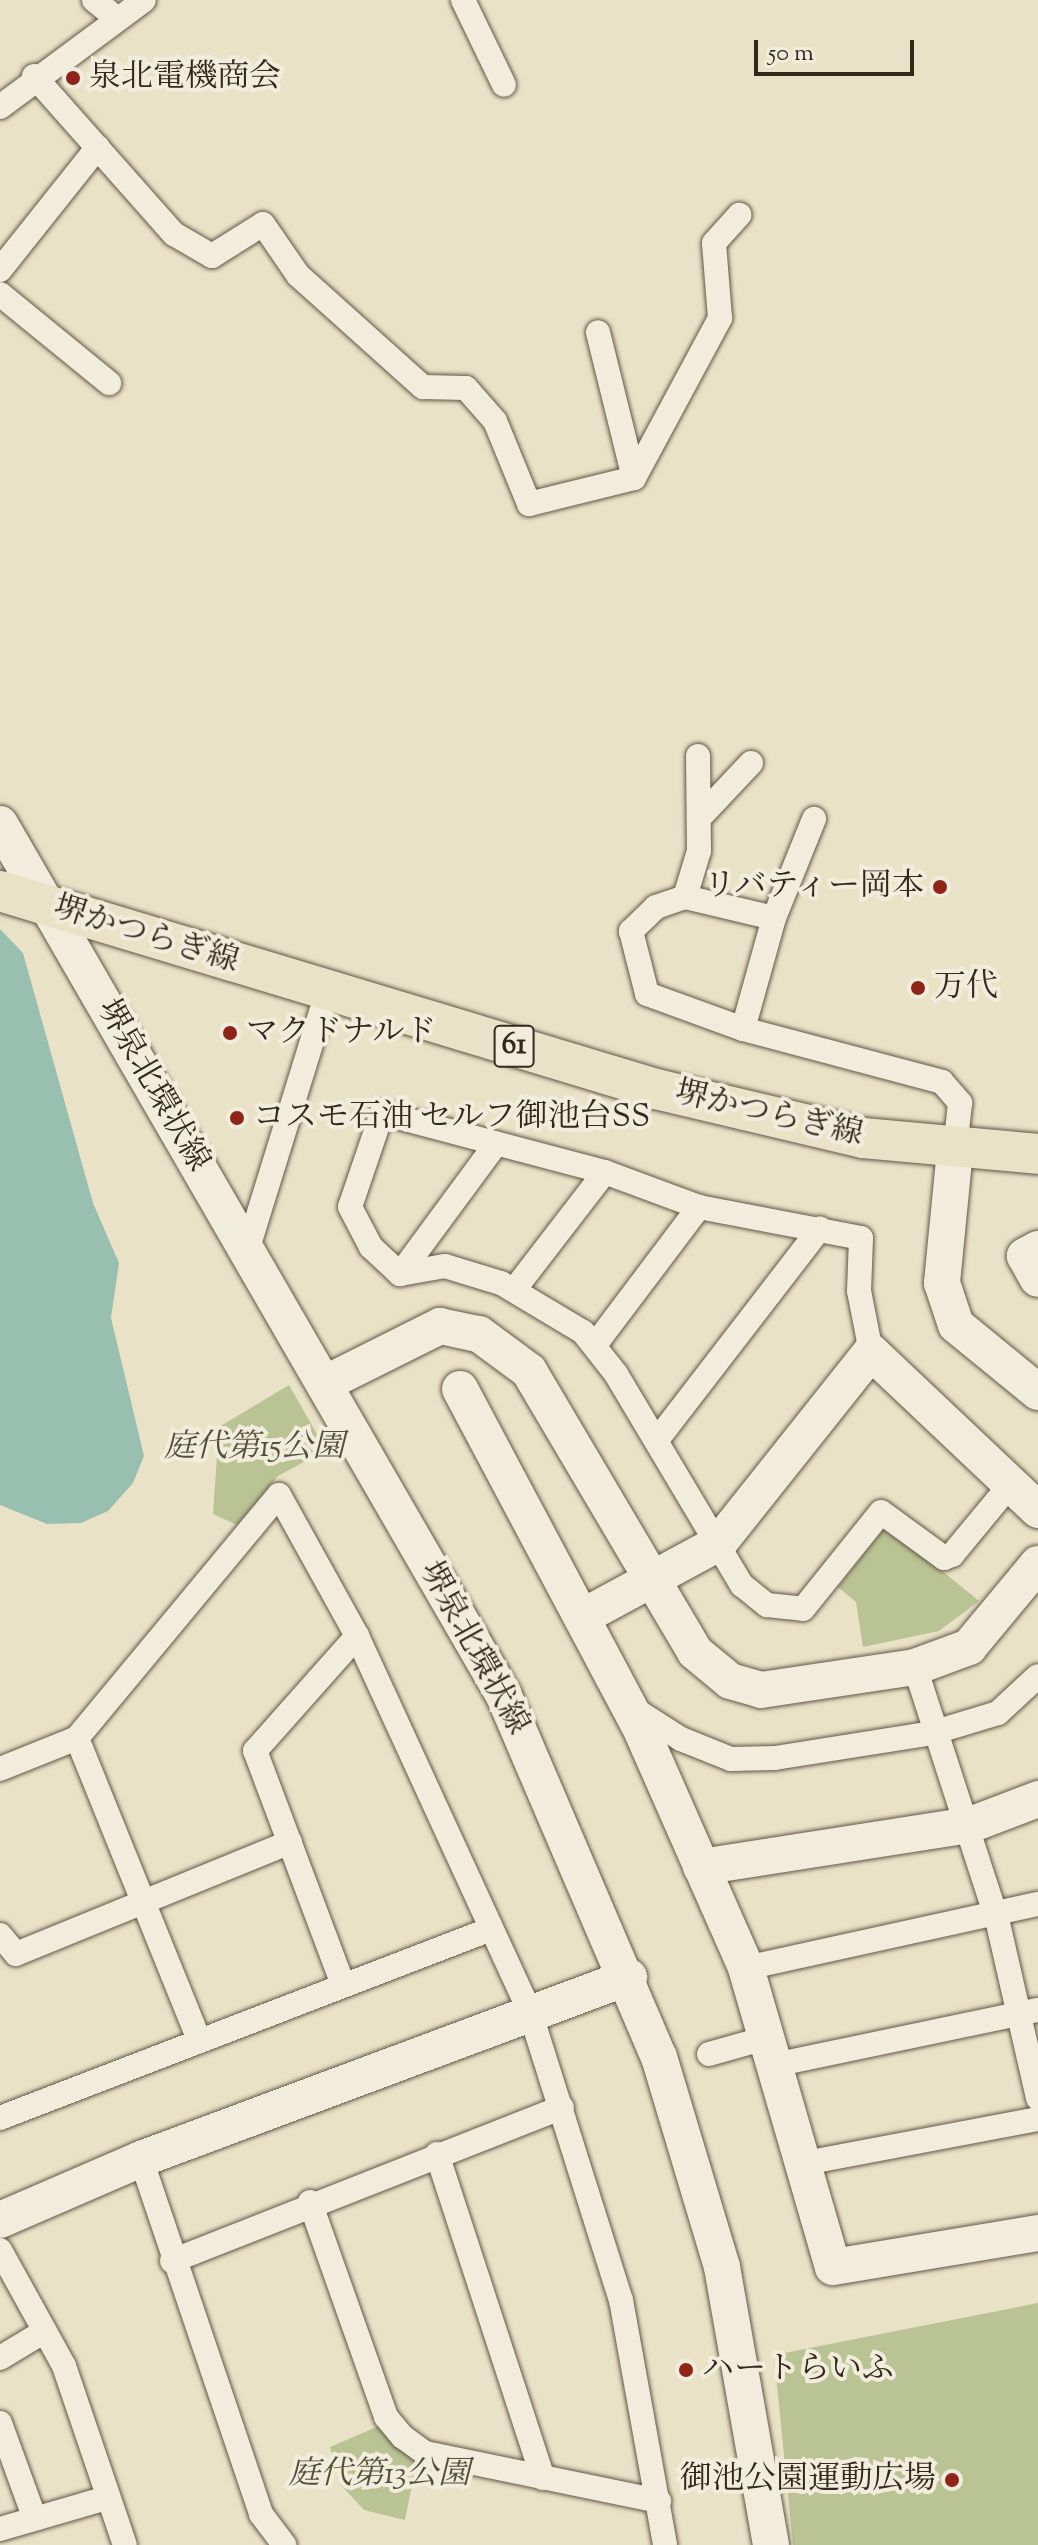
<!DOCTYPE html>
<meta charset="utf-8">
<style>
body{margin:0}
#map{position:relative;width:1038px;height:2545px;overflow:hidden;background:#eae2c7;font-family:"Sorts Mill Goudy","Noto Serif JP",serif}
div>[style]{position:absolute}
.green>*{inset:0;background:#b9c394}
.water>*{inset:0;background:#98bfb0}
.roads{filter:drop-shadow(0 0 2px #625646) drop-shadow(0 0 2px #625646)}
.street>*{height:24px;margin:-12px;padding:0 12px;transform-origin:12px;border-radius:12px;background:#f1ecdb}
.secondary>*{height:36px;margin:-18px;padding:0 18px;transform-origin:18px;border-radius:18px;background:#f1ecdb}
.primary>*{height:40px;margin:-20px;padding:0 20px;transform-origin:20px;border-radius:20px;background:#eae2c7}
.dots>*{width:22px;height:22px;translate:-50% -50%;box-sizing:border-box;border:4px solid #f1ecdb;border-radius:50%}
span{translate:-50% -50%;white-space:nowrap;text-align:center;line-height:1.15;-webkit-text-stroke:8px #f1ecdb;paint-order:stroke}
.shield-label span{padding:2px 6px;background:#f1ecdb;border:2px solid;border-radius:6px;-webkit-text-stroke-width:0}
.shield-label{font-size:30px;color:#34281b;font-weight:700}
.poi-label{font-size:32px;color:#34281b}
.left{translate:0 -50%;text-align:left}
.right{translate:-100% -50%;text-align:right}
.street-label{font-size:32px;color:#34281b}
.park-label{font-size:32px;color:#554f39;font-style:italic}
.scale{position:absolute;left:754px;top:40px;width:160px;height:36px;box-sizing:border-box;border:4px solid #34281b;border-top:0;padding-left:10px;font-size:24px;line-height:28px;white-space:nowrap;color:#34281b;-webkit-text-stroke:6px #f1ecdb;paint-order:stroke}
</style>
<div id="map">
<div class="green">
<div style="clip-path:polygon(289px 1385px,326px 1450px,278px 1476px,237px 1525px,213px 1514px,219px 1427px)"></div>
<div style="clip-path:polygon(892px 1530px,979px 1601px,939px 1631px,863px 1647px,856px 1602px,838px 1587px,882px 1531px)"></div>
<div style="clip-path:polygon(1038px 2303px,1038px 2545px,793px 2545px,774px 2355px)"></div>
<div style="clip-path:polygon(379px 2426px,417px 2460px,405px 2520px,364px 2510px,341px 2485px,330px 2447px)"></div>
</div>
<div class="water">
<div style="clip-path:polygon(0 929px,23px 953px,93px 1203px,119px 1263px,111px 1318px,144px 1456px,133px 1483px,108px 1511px,81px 1523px,47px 1524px,0 1505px)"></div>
</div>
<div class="roads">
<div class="street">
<div style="left:94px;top:0;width:28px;rotate:39deg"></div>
<div style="left:463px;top:0;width:94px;rotate:64.2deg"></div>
<div style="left:34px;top:76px;width:211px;rotate:48.5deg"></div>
<div style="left:174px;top:234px;width:44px;rotate:30.1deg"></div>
<div style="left:212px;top:256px;width:60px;rotate:-32.1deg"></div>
<div style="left:263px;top:224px;width:62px;rotate:55.5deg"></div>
<div style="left:298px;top:275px;width:168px;rotate:41.9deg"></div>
<div style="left:423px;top:387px;width:43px;rotate:1.3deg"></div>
<div style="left:466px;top:388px;width:44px;rotate:48.7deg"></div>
<div style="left:495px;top:421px;width:90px;rotate:67.7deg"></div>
<div style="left:529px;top:504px;width:108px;rotate:-13.9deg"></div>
<div style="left:634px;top:478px;width:150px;rotate:-103.9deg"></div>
<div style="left:0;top:107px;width:179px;rotate:-36.6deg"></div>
<div style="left:0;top:270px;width:157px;rotate:-51.5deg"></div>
<div style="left:0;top:294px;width:141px;rotate:39.2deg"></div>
<div style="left:634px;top:478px;width:182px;rotate:-61.7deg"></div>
<div style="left:720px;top:318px;width:75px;rotate:-94.6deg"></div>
<div style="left:714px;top:243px;width:38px;rotate:-48deg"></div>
<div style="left:703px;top:814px;width:70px;rotate:-46.7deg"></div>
<div style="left:685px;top:897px;width:48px;rotate:-73.1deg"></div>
<div style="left:699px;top:851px;width:95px;rotate:-90.6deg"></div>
<div style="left:774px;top:918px;width:91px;rotate:-166.7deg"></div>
<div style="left:685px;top:897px;width:31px;rotate:161deg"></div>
<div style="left:656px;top:907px;width:35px;rotate:136deg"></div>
<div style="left:631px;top:931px;width:65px;rotate:75.7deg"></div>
<div style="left:647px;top:994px;width:102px;rotate:20deg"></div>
<div style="left:743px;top:1029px;width:206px;rotate:14.9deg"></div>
<div style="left:942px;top:1082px;width:28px;rotate:49deg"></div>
<div style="left:960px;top:1103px;width:47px;rotate:96.1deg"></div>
<div style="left:743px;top:1029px;width:115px;rotate:-74.4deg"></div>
<div style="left:774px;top:918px;width:107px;rotate:-68deg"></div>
<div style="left:247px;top:1251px;width:273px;rotate:-72.8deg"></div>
<div style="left:400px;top:1274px;width:162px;rotate:-53.6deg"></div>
<div style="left:514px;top:1290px;width:149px;rotate:-52.4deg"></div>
<div style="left:595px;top:1345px;width:173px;rotate:-53deg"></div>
<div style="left:871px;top:1352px;width:62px;rotate:-101.1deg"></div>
<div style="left:859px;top:1291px;width:53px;rotate:-87.8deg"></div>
<div style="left:861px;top:1238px;width:165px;rotate:-169.2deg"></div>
<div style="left:699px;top:1207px;width:100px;rotate:-159.6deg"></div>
<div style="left:605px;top:1172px;width:231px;rotate:-165.2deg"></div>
<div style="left:382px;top:1113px;width:99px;rotate:108.8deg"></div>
<div style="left:350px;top:1207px;width:45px;rotate:62.3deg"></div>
<div style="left:371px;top:1247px;width:40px;rotate:43deg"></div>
<div style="left:400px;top:1274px;width:46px;rotate:-10.1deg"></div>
<div style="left:445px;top:1266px;width:59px;rotate:16.9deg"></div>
<div style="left:501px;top:1283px;width:96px;rotate:30.9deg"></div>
<div style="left:583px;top:1332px;width:53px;rotate:51.8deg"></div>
<div style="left:616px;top:1374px;width:246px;rotate:59.2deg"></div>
<div style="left:742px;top:1585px;width:32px;rotate:39deg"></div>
<div style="left:767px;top:1605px;width:36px;rotate:6deg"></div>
<div style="left:803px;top:1609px;width:124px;rotate:-51.2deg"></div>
<div style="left:881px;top:1512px;width:78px;rotate:36.1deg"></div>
<div style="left:944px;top:1558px;width:9px;rotate:-21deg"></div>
<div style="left:952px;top:1555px;width:89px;rotate:-50.4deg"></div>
<div style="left:657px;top:1440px;width:267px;rotate:-52.4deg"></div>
<div style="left:915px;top:1667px;width:265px;rotate:72deg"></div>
<div style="left:997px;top:1919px;width:184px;rotate:77.1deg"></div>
<div style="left:631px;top:1707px;width:59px;rotate:32.6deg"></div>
<div style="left:681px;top:1739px;width:54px;rotate:21.8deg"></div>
<div style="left:731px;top:1759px;width:44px;rotate:-1.3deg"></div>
<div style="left:775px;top:1758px;width:159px;rotate:-9deg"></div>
<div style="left:932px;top:1733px;width:69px;rotate:-16.9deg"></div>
<div style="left:998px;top:1713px;width:54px;rotate:-42.8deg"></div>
<div style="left:77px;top:1738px;width:323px;rotate:68deg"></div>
<div style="left:0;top:1769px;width:83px;rotate:-21.9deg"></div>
<div style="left:77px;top:1738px;width:316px;rotate:-50.3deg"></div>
<div style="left:279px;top:1495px;width:161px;rotate:61deg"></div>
<div style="left:357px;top:1636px;width:417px;rotate:65.3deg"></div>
<div style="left:531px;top:2015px;width:299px;rotate:72.5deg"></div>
<div style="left:621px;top:2300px;width:249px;rotate:79.8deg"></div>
<div style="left:0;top:1935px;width:25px;rotate:50deg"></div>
<div style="left:16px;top:1954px;width:296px;rotate:-22.2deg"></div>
<div style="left:746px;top:1968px;width:299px;rotate:-12.4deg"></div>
<div style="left:342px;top:1982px;width:247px;rotate:-110.6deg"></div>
<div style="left:255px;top:1751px;width:154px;rotate:-48.4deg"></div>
<div style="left:709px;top:2054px;width:59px;rotate:-15.7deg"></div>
<div style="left:774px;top:2065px;width:270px;rotate:-11.8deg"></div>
<div style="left:0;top:2118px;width:526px;rotate:-21.05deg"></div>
<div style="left:437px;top:2154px;width:341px;rotate:71.9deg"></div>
<div style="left:141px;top:2159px;width:375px;rotate:71.3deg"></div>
<div style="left:261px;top:2514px;width:39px;rotate:53deg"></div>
<div style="left:805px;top:2163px;width:237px;rotate:-10.7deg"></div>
<div style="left:310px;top:2202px;width:228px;rotate:70.5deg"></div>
<div style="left:386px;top:2417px;width:26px;rotate:50deg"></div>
<div style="left:403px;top:2437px;width:27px;rotate:36deg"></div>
<div style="left:425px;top:2453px;width:239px;rotate:11.6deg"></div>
<div style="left:0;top:2250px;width:132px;rotate:61.1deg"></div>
<div style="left:64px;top:2366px;width:189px;rotate:71.2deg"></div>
<div style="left:172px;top:2261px;width:419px;rotate:-21.5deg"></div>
<div style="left:0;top:2358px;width:52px;rotate:-31deg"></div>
<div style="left:0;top:2423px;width:102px;rotate:70deg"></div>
<div style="left:0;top:2529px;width:111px;rotate:-16.2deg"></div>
</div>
<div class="secondary">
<div style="left:0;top:824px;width:1007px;rotate:59.97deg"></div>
<div style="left:504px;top:1696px;width:393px;rotate:66.8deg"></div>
<div style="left:659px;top:2057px;width:219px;rotate:73.3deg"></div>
<div style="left:722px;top:2267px;width:282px;rotate:80deg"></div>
<div style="left:955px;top:1150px;width:134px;rotate:95.6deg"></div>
<div style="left:942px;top:1283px;width:44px;rotate:71.6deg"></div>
<div style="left:956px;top:1325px;width:106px;rotate:39.3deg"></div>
<div style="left:1038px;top:1249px;width:15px;rotate:152deg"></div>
<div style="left:1025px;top:1256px;width:26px;rotate:61deg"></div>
<div style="left:324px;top:1384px;width:130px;rotate:-26.6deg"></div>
<div style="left:440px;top:1326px;width:40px;rotate:12deg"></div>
<div style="left:479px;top:1334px;width:62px;rotate:36.5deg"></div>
<div style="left:529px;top:1371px;width:326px;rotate:59.4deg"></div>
<div style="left:695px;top:1652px;width:45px;rotate:39.6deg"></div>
<div style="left:730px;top:1681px;width:32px;rotate:16deg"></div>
<div style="left:761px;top:1690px;width:156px;rotate:-8.5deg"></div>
<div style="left:915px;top:1667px;width:58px;rotate:-20.3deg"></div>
<div style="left:969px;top:1647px;width:108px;rotate:-50.3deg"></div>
<div style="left:460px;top:1389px;width:381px;rotate:62deg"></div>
<div style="left:639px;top:1725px;width:266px;rotate:66.2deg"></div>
<div style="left:746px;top:1968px;width:311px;rotate:73.8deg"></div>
<div style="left:833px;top:2267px;width:208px;rotate:-9.4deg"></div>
<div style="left:582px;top:1617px;width:156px;rotate:-28.4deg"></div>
<div style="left:719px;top:1543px;width:244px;rotate:-51.5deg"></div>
<div style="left:871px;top:1352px;width:230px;rotate:43.4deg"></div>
<div style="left:701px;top:1867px;width:272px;rotate:-8.9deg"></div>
<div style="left:970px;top:1825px;width:73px;rotate:-20.9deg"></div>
<div style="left:0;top:2220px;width:154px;rotate:-23.4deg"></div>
<div style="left:141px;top:2159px;width:521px;rotate:-20.45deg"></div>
</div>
<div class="primary">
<div style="left:0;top:891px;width:685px;rotate:16.8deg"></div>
<div style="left:656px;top:1089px;width:213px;rotate:13.3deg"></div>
<div style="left:863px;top:1138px;width:176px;rotate:5.2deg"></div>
</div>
</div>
<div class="dots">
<div style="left:73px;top:78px;background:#8f2418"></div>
<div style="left:940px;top:887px;background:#8f2418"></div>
<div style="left:918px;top:988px;background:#8f2418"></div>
<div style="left:230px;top:1033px;background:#8f2418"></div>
<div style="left:237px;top:1118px;background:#8f2418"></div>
<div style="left:686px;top:2370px;background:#8f2418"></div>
<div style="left:952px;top:2480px;background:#8f2418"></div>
</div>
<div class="shield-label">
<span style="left:514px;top:1046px">61</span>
</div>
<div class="poi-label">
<span class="left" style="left:89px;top:78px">泉北電機商会</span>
<span class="right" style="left:924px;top:887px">リバティー岡本</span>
<span class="left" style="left:934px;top:988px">万代</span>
<span class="left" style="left:246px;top:1033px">マクドナルド</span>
<span class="left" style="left:253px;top:1118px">コスモ石油 セルフ御池台SS</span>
<span class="left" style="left:702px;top:2370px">ハートらいふ</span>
<span class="right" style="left:936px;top:2480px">御池公園運動広場</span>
</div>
<div class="street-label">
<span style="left:146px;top:936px;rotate:17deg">堺かつらぎ線</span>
<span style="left:152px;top:1086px;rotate:60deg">堺泉北環状線</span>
<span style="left:769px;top:1115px;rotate:13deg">堺かつらぎ線</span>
<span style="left:473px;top:1649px;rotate:61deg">堺泉北環状線</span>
</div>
<div class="park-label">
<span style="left:254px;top:1448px">庭代第15公園</span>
<span style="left:379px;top:2475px">庭代第13公園</span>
</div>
<div class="scale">50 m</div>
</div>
